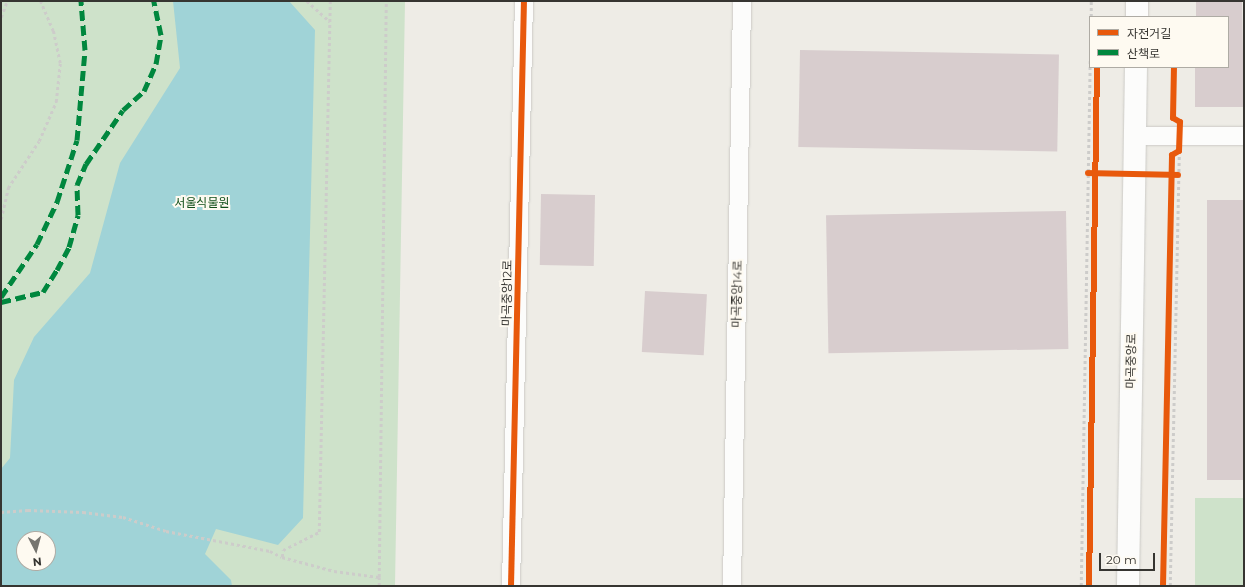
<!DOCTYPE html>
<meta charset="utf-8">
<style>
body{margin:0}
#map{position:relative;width:1245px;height:587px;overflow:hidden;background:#eeece6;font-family:Montserrat,"Noto Sans KR",sans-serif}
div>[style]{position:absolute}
.green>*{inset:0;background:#cee2ca;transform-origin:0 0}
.water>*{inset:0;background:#a0d3d7}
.building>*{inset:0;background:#d8cdce;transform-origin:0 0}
.path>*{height:2.5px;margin-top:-1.25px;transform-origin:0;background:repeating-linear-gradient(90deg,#cdccca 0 3px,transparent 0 6px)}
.roads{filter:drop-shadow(0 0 1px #cbcac6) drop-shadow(0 0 1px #cbcac6)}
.street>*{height:18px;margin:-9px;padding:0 9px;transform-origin:9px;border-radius:9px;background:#fcfcfb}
.secondary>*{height:22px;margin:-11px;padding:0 11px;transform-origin:11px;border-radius:11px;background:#fcfcfb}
.quiet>*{height:5px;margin-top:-2.5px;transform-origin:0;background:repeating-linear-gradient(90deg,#00873e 0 10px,transparent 0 15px)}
.cycleway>*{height:6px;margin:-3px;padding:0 3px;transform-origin:3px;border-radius:3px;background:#e8590c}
span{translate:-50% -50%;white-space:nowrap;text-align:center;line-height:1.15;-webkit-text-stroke:4px #fefaf1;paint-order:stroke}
.park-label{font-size:12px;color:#114f19}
.street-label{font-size:12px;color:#363531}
.frame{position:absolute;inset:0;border:2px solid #363531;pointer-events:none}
.legend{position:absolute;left:1089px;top:16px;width:140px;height:52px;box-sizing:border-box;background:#fefaf1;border:1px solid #aeaba4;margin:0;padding:5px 7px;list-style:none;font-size:12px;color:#363531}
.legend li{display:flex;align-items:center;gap:8px;height:20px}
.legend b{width:20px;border:1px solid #aeaba4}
.north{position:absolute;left:16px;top:531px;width:40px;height:40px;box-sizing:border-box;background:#fefaf1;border:1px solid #aeaba4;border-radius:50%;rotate:174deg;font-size:11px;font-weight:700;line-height:16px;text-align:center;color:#363531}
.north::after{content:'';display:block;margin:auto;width:14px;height:18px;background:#767570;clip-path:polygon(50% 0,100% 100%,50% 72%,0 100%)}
.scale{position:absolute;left:1099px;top:553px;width:56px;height:18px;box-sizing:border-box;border:2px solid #363531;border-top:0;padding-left:5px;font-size:12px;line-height:14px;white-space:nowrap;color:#363531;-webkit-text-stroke:3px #fefaf1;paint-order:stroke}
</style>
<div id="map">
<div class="green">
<div style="clip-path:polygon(evenodd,1px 1px,405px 1px,395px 586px,1px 586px,1px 1px,24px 539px,48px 539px,48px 563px,24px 563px,24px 539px)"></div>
<div style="left:1244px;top:498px;width:88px;height:49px;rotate:90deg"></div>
</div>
<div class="water">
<div style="clip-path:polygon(evenodd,173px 1px,289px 1px,315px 30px,303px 518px,278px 545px,216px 529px,205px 554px,231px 580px,232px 586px,1px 586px,1px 469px,10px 458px,14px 380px,34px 337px,90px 273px,120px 163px,180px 68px,173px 1px,24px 539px,48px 539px,48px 563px,24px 563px,24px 539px)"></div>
</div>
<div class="building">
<div style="clip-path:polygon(1196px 1px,1242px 1px,1244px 107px,1195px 107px,1195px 67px,1228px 67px,1228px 17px,1196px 17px)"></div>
<div style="left:800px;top:50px;width:259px;height:97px;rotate:1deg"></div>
<div style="left:541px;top:194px;width:54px;height:71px;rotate:1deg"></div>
<div style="left:1207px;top:200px;width:37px;height:280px"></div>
<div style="left:1066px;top:211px;width:138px;height:240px;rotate:89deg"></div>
<div style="left:645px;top:291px;width:62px;height:61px;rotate:3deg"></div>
</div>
<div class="path">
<div style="left:307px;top:1px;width:31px;rotate:42deg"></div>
<div style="left:1px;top:17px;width:17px;rotate:-69deg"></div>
<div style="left:1091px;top:17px;width:16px;rotate:-90deg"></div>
<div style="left:1px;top:219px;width:32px;rotate:-77deg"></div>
<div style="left:8px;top:188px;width:56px;rotate:-56.6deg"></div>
<div style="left:39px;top:141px;width:43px;rotate:-66.4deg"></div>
<div style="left:56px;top:102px;width:39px;rotate:-84deg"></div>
<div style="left:60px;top:63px;width:33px;rotate:-102deg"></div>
<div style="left:53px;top:31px;width:33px;rotate:-113deg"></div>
<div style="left:1px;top:512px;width:27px;rotate:-4deg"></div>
<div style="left:28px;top:510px;width:55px;rotate:2.1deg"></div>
<div style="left:83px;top:512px;width:40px;rotate:7.1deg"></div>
<div style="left:123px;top:517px;width:45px;rotate:18deg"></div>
<div style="left:166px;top:531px;width:106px;rotate:10.9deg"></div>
<div style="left:270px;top:551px;width:13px;rotate:27deg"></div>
<div style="left:282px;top:557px;width:54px;rotate:15.1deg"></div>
<div style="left:334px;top:571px;width:45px;rotate:7.6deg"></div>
<div style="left:379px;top:577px;width:576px;rotate:-89.3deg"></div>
<div style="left:282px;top:557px;width:7px;rotate:-82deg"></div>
<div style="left:283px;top:550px;width:40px;rotate:-26.6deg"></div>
<div style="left:319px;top:532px;width:531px;rotate:-88.81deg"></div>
<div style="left:379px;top:586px;width:9px;rotate:-90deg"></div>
<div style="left:1081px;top:586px;width:528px;rotate:-89.02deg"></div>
<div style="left:1170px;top:586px;width:431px;rotate:-88.8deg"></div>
</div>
<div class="roads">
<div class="street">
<div style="left:1135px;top:136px;width:109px"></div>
<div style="left:511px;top:586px;width:585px;rotate:-88.73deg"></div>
<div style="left:732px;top:586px;width:585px;rotate:-89.02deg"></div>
</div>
<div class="secondary">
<div style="left:1137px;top:17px;width:16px;rotate:-90deg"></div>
<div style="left:1128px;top:586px;width:519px;rotate:-89.12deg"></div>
</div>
</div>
<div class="quiet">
<div style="left:1px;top:297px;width:64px;rotate:-55.8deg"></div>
<div style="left:37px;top:244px;width:47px;rotate:-64.5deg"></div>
<div style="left:57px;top:202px;width:65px;rotate:-72.1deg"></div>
<div style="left:77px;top:140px;width:90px;rotate:-84.9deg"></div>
<div style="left:85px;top:50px;width:49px;rotate:-94.7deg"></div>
<div style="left:1px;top:302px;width:43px;rotate:-13.4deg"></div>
<div style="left:43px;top:292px;width:26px;rotate:-58deg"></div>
<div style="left:57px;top:270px;width:26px;rotate:-62deg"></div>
<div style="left:69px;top:247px;width:33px;rotate:-74deg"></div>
<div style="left:78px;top:215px;width:30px;rotate:-92deg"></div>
<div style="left:77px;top:185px;width:23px;rotate:-67deg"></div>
<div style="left:86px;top:164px;width:65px;rotate:-55.6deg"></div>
<div style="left:123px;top:110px;width:28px;rotate:-42deg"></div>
<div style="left:144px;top:91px;width:30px;rotate:-66deg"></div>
<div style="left:156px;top:64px;width:29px;rotate:-80deg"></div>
<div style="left:161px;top:35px;width:35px;rotate:-102deg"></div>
</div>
<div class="cycleway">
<div style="left:1088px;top:173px;width:90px;rotate:1.3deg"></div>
<div style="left:511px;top:586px;width:585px;rotate:-88.73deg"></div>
<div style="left:1089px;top:586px;width:519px;rotate:-89.12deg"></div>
<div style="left:1163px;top:586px;width:431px;rotate:-88.8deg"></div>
<div style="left:1172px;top:155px;width:8px;rotate:-30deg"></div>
<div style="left:1179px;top:151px;width:29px;rotate:-88deg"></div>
<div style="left:1180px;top:122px;width:8px;rotate:-150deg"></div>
<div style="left:1173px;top:118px;width:51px;rotate:-88.9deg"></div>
</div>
<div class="park-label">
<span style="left:202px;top:203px">서울식물원</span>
</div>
<div class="street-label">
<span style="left:507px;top:293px;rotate:-89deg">마곡중앙12로</span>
<span style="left:737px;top:294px;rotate:-89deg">마곡중앙14로</span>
<span style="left:1131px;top:361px;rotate:-89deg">마곡중앙로</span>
</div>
<div class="frame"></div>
<ul class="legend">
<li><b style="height:5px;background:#e8590c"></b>자전거길</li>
<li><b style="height:5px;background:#00873e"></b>산책로</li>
</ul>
<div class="north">N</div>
<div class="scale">20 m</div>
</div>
